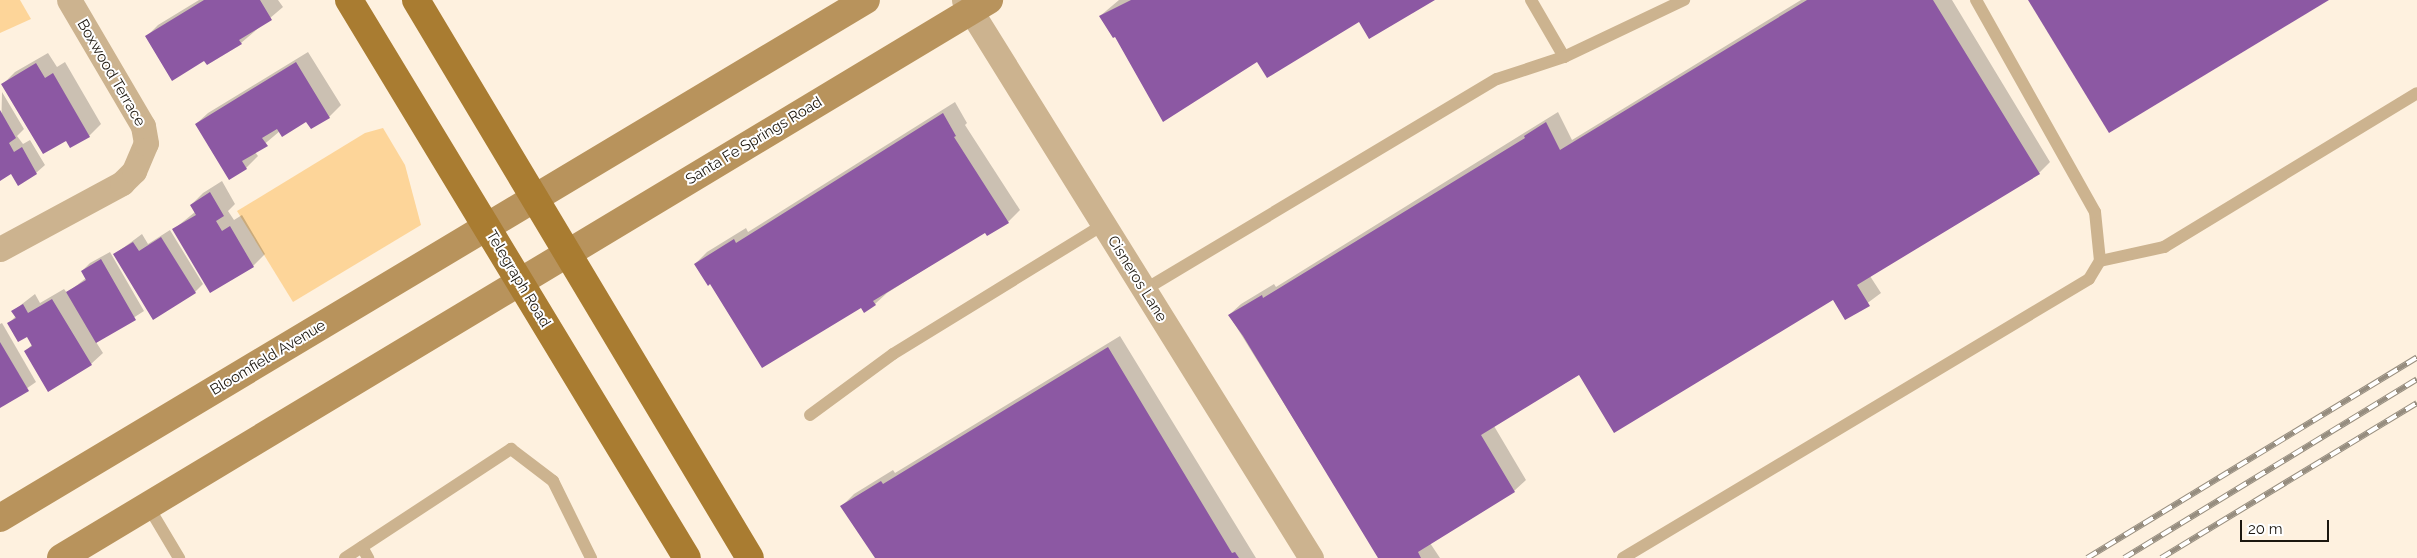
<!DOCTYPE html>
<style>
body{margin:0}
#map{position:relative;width:2417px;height:558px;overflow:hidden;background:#fef1df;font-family:Raleway,sans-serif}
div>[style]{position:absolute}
.green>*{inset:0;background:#fdd599}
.shadow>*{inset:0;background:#0003}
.building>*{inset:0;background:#8c58a3}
.service>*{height:12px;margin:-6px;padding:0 6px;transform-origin:6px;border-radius:6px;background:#ccb38f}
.minor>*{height:25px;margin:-12.5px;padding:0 12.5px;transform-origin:12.5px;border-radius:12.5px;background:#ccb38f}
.secondary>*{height:28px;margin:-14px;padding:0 14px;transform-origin:14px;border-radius:14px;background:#b8935c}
.primary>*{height:28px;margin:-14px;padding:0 14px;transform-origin:14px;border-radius:14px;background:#a97c31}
.rail>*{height:5.5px;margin-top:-2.75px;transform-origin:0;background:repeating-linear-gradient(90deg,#fff 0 11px,#968d7f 0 22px);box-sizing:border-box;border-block:1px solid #968d7f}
span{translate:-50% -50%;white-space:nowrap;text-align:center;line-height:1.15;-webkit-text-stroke:4px #fff;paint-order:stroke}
.street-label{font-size:15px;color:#1c170f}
.scale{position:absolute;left:2240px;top:520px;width:89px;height:22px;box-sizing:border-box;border:2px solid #1c170f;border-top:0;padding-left:6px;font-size:15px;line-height:18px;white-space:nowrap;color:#1c170f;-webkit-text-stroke:4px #fff;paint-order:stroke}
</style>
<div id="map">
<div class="green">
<div style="clip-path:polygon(0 0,20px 0,31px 19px,0 33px)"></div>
<div style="clip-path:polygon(383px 128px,405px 165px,421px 225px,293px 302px,237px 211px,365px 133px)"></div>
</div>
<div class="shadow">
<div style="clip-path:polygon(199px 0,278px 0,283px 7px,241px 43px,207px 64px,204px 59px,146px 37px,158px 25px)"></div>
<div style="clip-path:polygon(1119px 0,1432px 0,1360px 21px,1258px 60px,1116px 35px,1100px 16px)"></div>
<div style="clip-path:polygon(1801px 0,1952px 0,2050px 162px,2039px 173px,1870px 276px,1881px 293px,1846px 319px,1834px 298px,1580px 374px,1494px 426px,1526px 480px,1514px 491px,1430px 543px,1440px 558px,1380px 558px,1229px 315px,1241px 304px,1274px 284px,1276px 287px,1558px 112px,1572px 140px)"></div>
<div style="clip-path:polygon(308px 52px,341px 105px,329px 117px,311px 128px,307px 120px,280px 131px,255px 152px,258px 156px,246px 168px,196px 124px,208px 113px)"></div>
<div style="clip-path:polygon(48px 53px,57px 67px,65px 62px,101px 124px,89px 136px,66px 139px,3px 84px,15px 72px)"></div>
<div style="clip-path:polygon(2px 92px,24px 129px,17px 136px,23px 144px,30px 140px,45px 165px,36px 173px,11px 173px,0 179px)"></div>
<div style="clip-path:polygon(955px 102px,967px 123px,965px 125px,1020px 210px,1008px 222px,987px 234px,985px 231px,887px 293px,875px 304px,861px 306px,710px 282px,695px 264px,707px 252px,746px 228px,748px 232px)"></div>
<div style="clip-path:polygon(222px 181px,235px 204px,228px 211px,234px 220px,242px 215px,265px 254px,253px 266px,174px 229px,195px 212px,191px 205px,203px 193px)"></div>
<div style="clip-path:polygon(170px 230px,203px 284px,195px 292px,115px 254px,142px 234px,148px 244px)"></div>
<div style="clip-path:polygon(110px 252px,144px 311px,96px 342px,103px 353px,91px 364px,25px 351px,33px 344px,27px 335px,9px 323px,16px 316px,13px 311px,35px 294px,40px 303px,64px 289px,67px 293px,86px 278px,82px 271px,90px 263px)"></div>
<div style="clip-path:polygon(2px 323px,36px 382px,0 407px,0 324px)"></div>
<div style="clip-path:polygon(1120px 336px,1256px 558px,877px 558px,842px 506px,854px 494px,893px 470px,895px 473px)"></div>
</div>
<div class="building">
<div style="clip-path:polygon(204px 0,260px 0,272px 20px,239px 40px,242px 44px,207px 65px,204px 61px,172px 81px,145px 36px)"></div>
<div style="clip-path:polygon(1131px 0,1435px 0,1369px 39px,1359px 22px,1267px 78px,1257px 62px,1163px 122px,1115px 37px,1113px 38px,1099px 16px)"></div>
<div style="clip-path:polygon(1807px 0,1933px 0,2040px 174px,1857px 285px,1870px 306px,1845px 320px,1833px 300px,1614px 433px,1579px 375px,1481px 435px,1515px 492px,1418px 552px,1421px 558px,1378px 558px,1243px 336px,1228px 315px,1262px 295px,1263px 298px,1525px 138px,1524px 136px,1546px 122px,1560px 150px)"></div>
<div style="clip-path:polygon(2028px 0,2329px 0,2109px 133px)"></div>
<div style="clip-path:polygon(296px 62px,330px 118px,311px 129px,306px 122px,282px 137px,277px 129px,262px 138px,268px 146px,242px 161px,247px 169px,229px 180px,195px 124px)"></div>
<div style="clip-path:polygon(36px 63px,45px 78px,53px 73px,90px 137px,70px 148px,66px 141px,43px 154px,1px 84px)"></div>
<div style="clip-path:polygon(0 110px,16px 138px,9px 143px,14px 152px,22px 147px,37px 174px,18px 186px,11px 174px,0 181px)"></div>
<div style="clip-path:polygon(943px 113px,956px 136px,954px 137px,1009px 223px,987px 236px,985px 233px,873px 301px,876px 305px,864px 313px,861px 308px,762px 368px,710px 284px,708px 286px,694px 264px,734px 239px,736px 243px)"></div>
<div style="clip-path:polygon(210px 192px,224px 216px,216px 221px,222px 231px,230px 226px,254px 267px,210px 293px,172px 229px,196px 215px,190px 205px)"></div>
<div style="clip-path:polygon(161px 237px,196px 293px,153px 320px,113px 254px,133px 242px,139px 251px)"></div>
<div style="clip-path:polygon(101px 259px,136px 320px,96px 343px,66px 292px,86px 280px,81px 271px)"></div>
<div style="clip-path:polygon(52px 299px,92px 365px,48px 392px,24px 351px,32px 346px,27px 337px,18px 342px,7px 323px,16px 318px,11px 311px,23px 304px,28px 313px)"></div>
<div style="clip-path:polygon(0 342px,29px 391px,0 408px)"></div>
<div style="clip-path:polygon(1108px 347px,1232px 553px,1235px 552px,1239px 558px,875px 558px,840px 506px,881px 481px,883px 484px)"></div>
</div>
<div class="service">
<div style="left:1531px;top:0;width:66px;rotate:59.9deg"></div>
<div style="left:2100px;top:261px;width:66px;rotate:-12.3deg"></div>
<div style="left:2164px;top:247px;width:296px;rotate:-31.3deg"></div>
<div style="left:1144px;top:290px;width:411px;rotate:-30.9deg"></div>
<div style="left:1497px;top:79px;width:71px;rotate:-18.2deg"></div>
<div style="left:1564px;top:57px;width:133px;rotate:-25.4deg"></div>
<div style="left:810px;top:415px;width:103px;rotate:-36.3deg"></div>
<div style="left:893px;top:354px;width:246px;rotate:-31.6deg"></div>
<div style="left:148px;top:506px;width:61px;rotate:59.2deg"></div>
<div style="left:362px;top:547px;width:13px;rotate:61deg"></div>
<div style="left:345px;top:558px;width:199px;rotate:-33.3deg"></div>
<div style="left:511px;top:449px;width:53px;rotate:37.3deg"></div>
<div style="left:553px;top:481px;width:86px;rotate:63.7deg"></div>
<div style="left:1623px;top:558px;width:543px;rotate:-30.91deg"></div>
<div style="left:2089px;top:279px;width:21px;rotate:-59deg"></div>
<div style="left:2100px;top:261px;width:49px;rotate:-95.8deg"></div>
<div style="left:2095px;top:212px;width:243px;rotate:-119.3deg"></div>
</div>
<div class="minor">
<div style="left:964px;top:0;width:657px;rotate:58.12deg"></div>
<div style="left:0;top:249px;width:139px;rotate:-28.4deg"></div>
<div style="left:122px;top:183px;width:17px;rotate:-45deg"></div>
<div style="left:134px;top:171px;width:30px;rotate:-67deg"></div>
<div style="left:146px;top:143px;width:17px;rotate:-100deg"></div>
<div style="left:143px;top:126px;width:146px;rotate:-120.4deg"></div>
</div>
<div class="secondary">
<div style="left:0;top:518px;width:1009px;rotate:-30.89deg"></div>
<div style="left:61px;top:558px;width:1083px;rotate:-31.02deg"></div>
</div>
<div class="primary">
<div style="left:349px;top:0;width:652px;rotate:58.8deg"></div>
<div style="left:416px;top:0;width:650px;rotate:59.1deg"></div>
</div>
<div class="rail">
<div style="left:2087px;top:558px;width:386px;rotate:-31.3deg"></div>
<div style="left:2124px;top:558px;width:343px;rotate:-31.4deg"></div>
<div style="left:2161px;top:558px;width:299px;rotate:-31.2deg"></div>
</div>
<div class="street-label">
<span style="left:111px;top:73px;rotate:60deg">Boxwood Terrace</span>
<span style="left:754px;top:141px;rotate:-31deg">Santa Fe Springs Road</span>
<span style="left:518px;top:279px;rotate:59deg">Telegraph Road</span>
<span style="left:1137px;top:279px;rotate:58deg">Cisneros Lane</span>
<span style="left:268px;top:358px;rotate:-31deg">Bloomfield Avenue</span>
</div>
<div class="scale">20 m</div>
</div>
